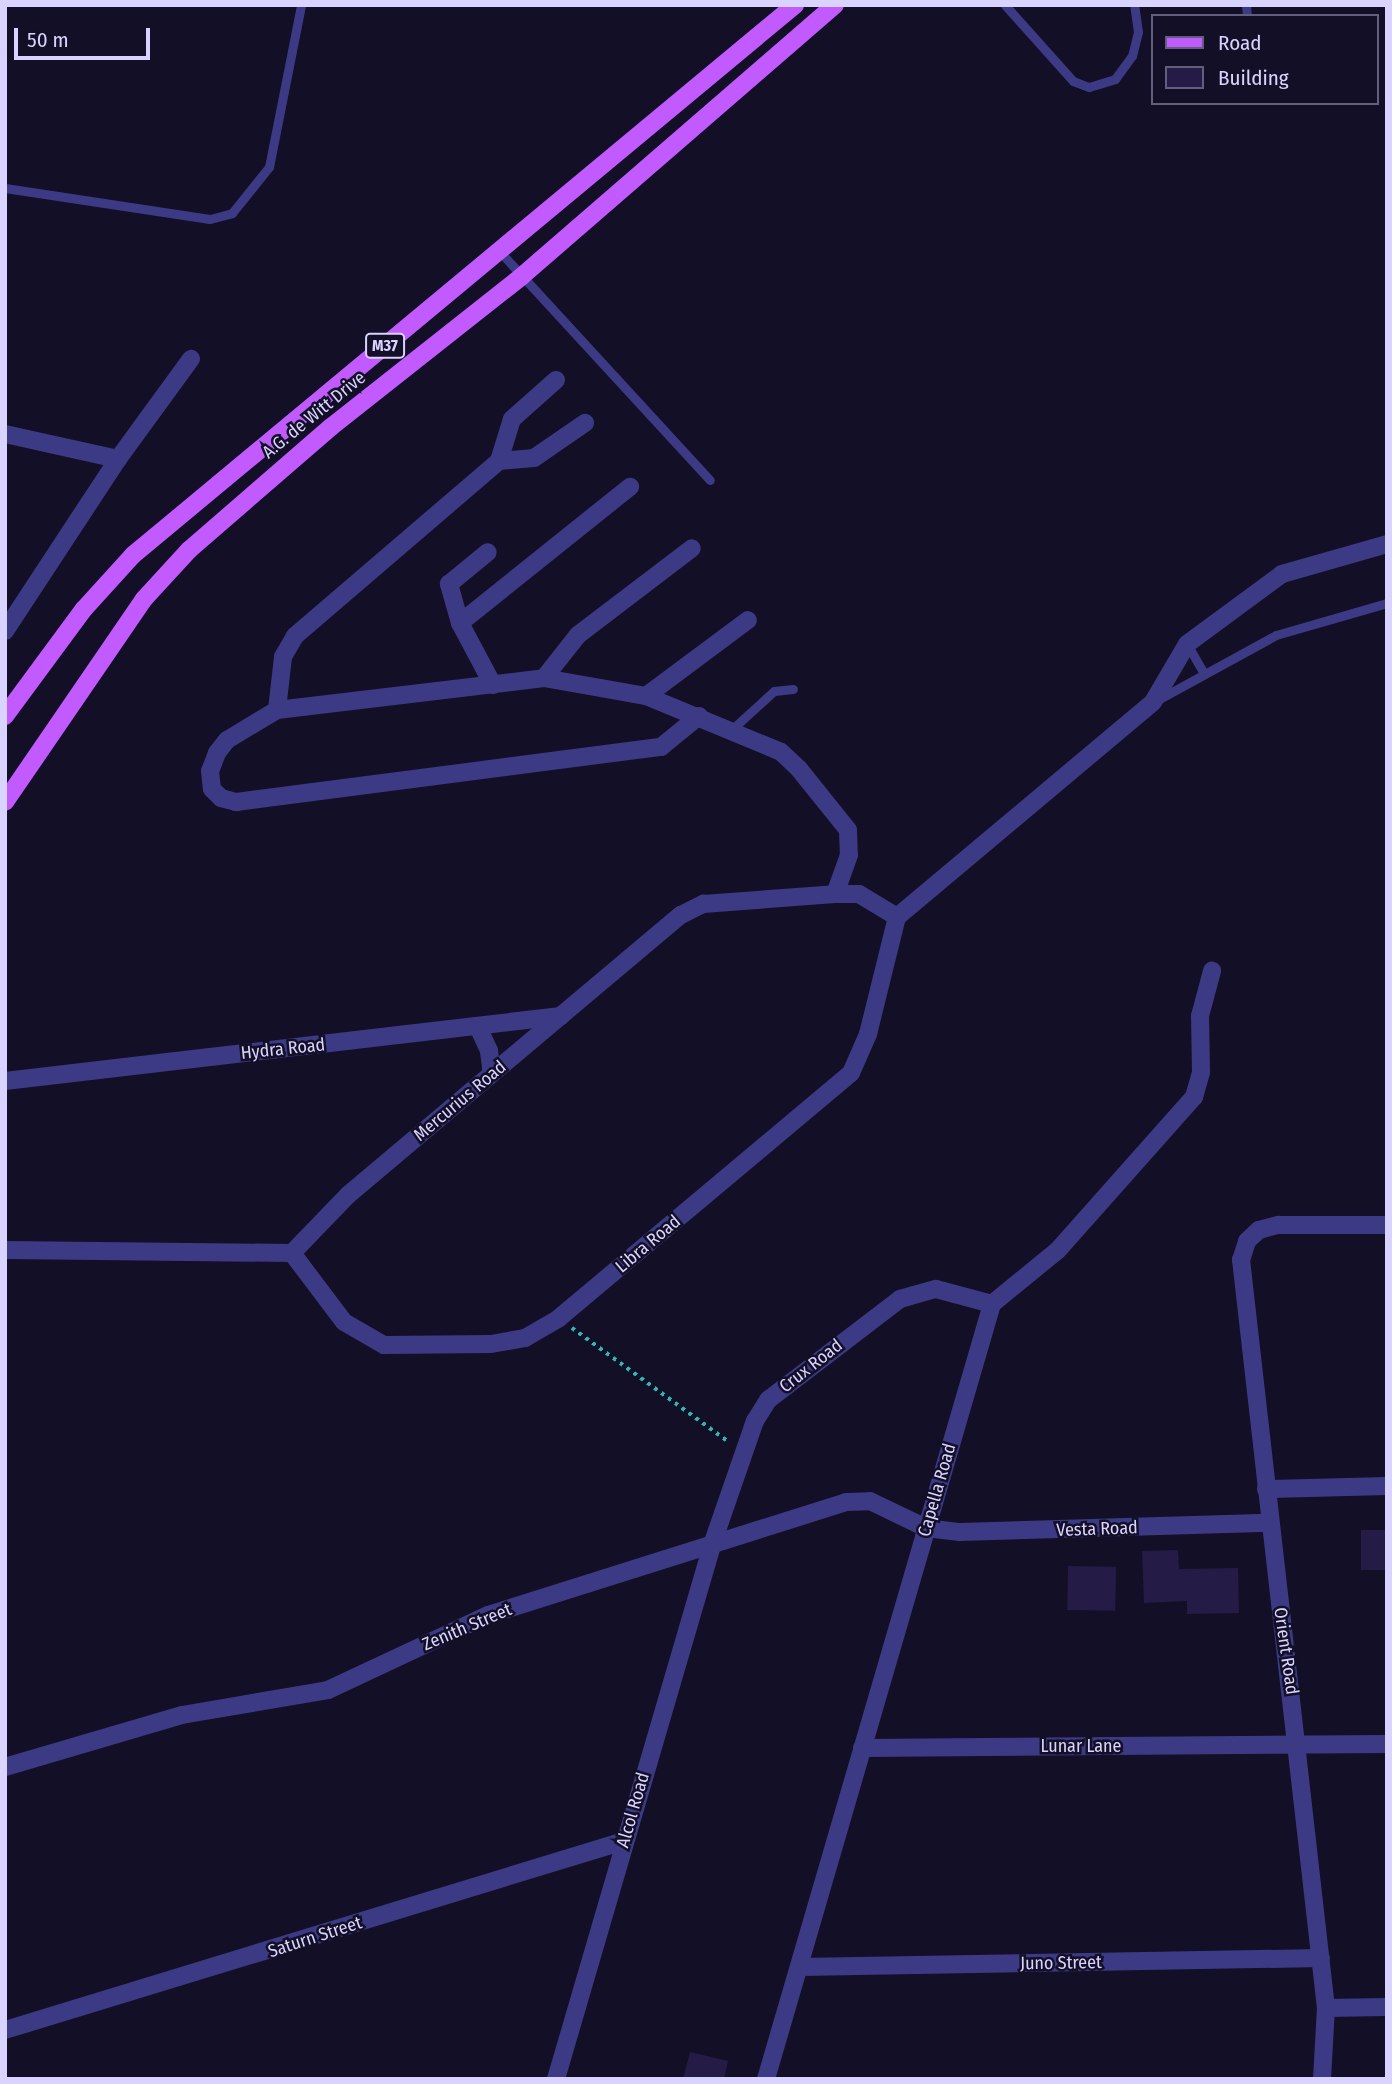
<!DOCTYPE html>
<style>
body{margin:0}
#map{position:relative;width:1392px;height:2084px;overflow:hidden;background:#130f26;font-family:"Fira Sans Condensed",sans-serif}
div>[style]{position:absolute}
.building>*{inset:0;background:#241b47;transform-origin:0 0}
.path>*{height:3.5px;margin-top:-1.75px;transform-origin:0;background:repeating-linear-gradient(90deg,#2fb8b0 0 3.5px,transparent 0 8.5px)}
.service>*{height:9px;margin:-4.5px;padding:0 4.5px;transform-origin:4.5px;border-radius:4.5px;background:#3d3a85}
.minor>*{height:18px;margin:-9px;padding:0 9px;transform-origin:9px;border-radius:9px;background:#3d3a85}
.primary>*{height:18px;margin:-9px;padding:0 9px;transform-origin:9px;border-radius:9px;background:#c25bff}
span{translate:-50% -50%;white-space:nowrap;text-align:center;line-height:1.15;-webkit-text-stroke:5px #130f26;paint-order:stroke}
.shield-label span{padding:2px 5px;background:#130f26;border:2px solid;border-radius:5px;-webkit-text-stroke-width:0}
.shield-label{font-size:16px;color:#d9d4ff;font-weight:700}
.street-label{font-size:18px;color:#d9d4ff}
.frame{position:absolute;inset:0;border:7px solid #d9d4ff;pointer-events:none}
.legend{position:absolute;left:1151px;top:14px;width:228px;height:91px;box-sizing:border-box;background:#130f26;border:2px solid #625e7d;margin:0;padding:9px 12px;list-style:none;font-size:21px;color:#d9d4ff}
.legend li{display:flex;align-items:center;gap:14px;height:35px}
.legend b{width:35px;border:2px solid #625e7d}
.scale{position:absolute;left:14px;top:28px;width:136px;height:32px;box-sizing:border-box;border:4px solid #d9d4ff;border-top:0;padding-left:9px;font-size:21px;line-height:24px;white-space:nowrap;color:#d9d4ff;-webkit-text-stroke:5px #130f26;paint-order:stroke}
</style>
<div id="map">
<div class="building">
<div style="left:1387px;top:1530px;width:40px;height:26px;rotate:90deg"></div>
<div style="clip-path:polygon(1178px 1550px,1179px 1569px,1238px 1568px,1239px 1613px,1187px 1614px,1187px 1601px,1144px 1603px,1142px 1551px)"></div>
<div style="left:1068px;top:1566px;width:48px;height:44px;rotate:1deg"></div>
<div style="clip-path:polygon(690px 2052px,728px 2061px,724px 2079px,683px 2079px)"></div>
</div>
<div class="path">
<div style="left:572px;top:1328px;width:195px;rotate:36deg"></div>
</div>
<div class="service">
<div style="left:1005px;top:5px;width:102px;rotate:48.2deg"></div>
<div style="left:1073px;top:81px;width:17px;rotate:21deg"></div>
<div style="left:1089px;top:87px;width:27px;rotate:-17deg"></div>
<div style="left:1115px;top:79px;width:29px;rotate:-54deg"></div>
<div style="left:1132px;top:56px;width:25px;rotate:-76deg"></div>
<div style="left:1138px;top:32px;width:27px;rotate:-98deg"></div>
<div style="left:1246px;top:5px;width:11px;rotate:85deg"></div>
<div style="left:5px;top:188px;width:207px;rotate:8.6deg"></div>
<div style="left:210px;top:219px;width:23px;rotate:-15deg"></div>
<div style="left:232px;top:213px;width:59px;rotate:-51.2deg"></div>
<div style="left:269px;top:167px;width:165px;rotate:-78.8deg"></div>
<div style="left:502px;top:254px;width:307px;rotate:47.4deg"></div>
<div style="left:1187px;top:644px;width:32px;rotate:60deg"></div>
<div style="left:1161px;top:698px;width:131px;rotate:-28.7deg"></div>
<div style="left:1276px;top:635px;width:116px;rotate:-16.1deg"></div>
<div style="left:730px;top:731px;width:59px;rotate:-42.3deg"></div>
<div style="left:774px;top:691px;width:19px;rotate:-6deg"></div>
</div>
<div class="minor">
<div style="left:556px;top:380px;width:59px;rotate:138.4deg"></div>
<div style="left:512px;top:419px;width:44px;rotate:107.2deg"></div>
<div style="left:499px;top:461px;width:269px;rotate:139.4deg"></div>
<div style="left:295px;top:636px;width:24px;rotate:120deg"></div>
<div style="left:283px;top:657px;width:53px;rotate:96.5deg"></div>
<div style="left:277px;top:710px;width:269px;rotate:-6.8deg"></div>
<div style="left:544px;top:678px;width:104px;rotate:10deg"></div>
<div style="left:646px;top:696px;width:146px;rotate:22.5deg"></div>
<div style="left:781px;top:752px;width:25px;rotate:43deg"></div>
<div style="left:799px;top:769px;width:78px;rotate:51.2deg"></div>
<div style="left:848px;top:830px;width:25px;rotate:88deg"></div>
<div style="left:849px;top:855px;width:41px;rotate:109.7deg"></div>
<div style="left:5px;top:434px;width:116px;rotate:12.5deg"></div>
<div style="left:499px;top:461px;width:35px;rotate:-5deg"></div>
<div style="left:534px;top:458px;width:62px;rotate:-34.5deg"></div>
<div style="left:460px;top:623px;width:41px;rotate:-105.8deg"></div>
<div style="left:449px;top:584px;width:50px;rotate:-39.4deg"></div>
<div style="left:5px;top:631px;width:206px;rotate:-56.7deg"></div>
<div style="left:118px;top:459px;width:124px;rotate:-53.9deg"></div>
<div style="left:544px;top:678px;width:55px;rotate:-51.7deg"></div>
<div style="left:578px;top:635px;width:143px;rotate:-37.3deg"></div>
<div style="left:493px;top:685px;width:70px;rotate:-118deg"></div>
<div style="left:460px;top:623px;width:218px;rotate:-38.7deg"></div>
<div style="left:646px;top:696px;width:127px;rotate:-36.7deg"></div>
<div style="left:277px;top:710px;width:58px;rotate:149deg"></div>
<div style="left:227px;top:740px;width:16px;rotate:128deg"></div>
<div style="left:217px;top:753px;width:19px;rotate:111deg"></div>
<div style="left:210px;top:771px;width:18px;rotate:84deg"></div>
<div style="left:212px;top:789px;width:13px;rotate:45deg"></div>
<div style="left:221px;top:798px;width:16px;rotate:15deg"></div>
<div style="left:236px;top:802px;width:429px;rotate:-7.4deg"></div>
<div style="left:661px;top:747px;width:49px;rotate:-39.2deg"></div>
<div style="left:897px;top:917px;width:334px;rotate:-40deg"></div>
<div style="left:1153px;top:702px;width:67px;rotate:-59.6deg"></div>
<div style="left:1187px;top:644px;width:118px;rotate:-36.4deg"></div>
<div style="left:1282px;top:574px;width:109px;rotate:-15.9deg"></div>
<div style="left:478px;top:1027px;width:26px;rotate:65deg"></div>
<div style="left:489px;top:1051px;width:23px;rotate:83deg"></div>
<div style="left:5px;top:1081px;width:560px;rotate:-6.67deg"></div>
<div style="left:5px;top:1250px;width:287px;rotate:0.6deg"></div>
<div style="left:292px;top:1253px;width:86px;rotate:53deg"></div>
<div style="left:344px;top:1322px;width:46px;rotate:29.9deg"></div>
<div style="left:384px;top:1345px;width:107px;rotate:-0.5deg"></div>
<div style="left:491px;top:1344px;width:35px;rotate:-10deg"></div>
<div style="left:525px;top:1338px;width:39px;rotate:-30deg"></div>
<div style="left:559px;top:1318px;width:381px;rotate:-40deg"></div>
<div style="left:851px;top:1073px;width:43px;rotate:-66.4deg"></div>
<div style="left:868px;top:1034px;width:121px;rotate:-76.1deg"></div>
<div style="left:292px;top:1253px;width:81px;rotate:-46deg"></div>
<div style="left:348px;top:1195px;width:435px;rotate:-40.1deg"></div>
<div style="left:681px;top:915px;width:25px;rotate:-27deg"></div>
<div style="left:703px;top:904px;width:132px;rotate:-4.3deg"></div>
<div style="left:835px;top:894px;width:24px"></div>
<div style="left:859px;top:894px;width:44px;rotate:31.2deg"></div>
<div style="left:1266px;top:1489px;width:121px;rotate:-1.4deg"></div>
<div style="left:862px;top:1748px;width:525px;rotate:-0.44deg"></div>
<div style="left:5px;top:1767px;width:184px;rotate:-16.4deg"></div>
<div style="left:182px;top:1715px;width:148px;rotate:-9.7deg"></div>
<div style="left:328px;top:1690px;width:177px;rotate:-25.1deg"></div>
<div style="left:488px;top:1615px;width:375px;rotate:-17.5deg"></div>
<div style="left:846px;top:1502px;width:24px;rotate:-2deg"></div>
<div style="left:870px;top:1501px;width:62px;rotate:25.7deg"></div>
<div style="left:926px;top:1528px;width:34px;rotate:7deg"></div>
<div style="left:960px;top:1532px;width:309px;rotate:-1.7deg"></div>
<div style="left:800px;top:1967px;width:521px;rotate:-0.99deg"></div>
<div style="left:1326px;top:2008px;width:61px;rotate:-0.9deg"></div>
<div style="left:5px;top:2030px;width:647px;rotate:-16.98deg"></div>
<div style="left:556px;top:2079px;width:559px;rotate:-73.7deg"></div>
<div style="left:713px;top:1542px;width:128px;rotate:-70.9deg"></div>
<div style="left:755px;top:1421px;width:25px;rotate:-58deg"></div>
<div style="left:768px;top:1400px;width:166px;rotate:-37.4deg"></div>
<div style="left:900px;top:1299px;width:37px;rotate:-16deg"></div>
<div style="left:936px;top:1289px;width:58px;rotate:15deg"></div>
<div style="left:766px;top:2079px;width:807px;rotate:-73.74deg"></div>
<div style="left:992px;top:1304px;width:85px;rotate:-39.3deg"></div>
<div style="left:1058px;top:1250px;width:205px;rotate:-48.4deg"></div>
<div style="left:1194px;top:1097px;width:26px;rotate:-74deg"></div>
<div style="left:1201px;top:1072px;width:56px;rotate:-91deg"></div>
<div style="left:1200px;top:1016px;width:47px;rotate:-75.1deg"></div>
<div style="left:1322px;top:2079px;width:71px;rotate:-86.8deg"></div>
<div style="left:1326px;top:2008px;width:753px;rotate:-96.48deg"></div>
<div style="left:1241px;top:1260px;width:20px;rotate:-72deg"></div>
<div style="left:1247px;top:1241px;width:16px;rotate:-43deg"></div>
<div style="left:1259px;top:1230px;width:20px;rotate:-15deg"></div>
<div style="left:1278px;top:1225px;width:109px"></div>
</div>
<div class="primary">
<div style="left:5px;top:716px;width:133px;rotate:-53.6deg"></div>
<div style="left:84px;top:609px;width:73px;rotate:-47.8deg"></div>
<div style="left:133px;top:555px;width:861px;rotate:-39.72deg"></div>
<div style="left:5px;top:802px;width:246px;rotate:-55.6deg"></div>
<div style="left:144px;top:599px;width:67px;rotate:-47.4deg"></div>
<div style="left:189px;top:550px;width:188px;rotate:-40.9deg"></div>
<div style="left:331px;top:427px;width:243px;rotate:-38.3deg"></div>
<div style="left:522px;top:276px;width:414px;rotate:-40.9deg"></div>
</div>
<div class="shield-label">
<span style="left:385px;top:346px">M37</span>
</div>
<div class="street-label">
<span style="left:314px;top:415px;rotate:-39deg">A.G. de Witt Drive</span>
<span style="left:283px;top:1049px;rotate:-6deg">Hydra Road</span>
<span style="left:460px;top:1101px;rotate:-40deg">Mercurius Road</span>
<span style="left:648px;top:1244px;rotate:-40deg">Libra Road</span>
<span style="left:811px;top:1366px;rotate:-38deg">Crux Road</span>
<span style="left:937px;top:1490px;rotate:-74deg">Capella Road</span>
<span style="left:1097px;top:1529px;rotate:-2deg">Vesta Road</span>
<span style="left:467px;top:1627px;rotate:-23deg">Zenith Street</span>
<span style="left:1286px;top:1651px;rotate:82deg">Orient Road</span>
<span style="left:1081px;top:1746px">Lunar Lane</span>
<span style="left:633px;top:1810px;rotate:-74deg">Alcol Road</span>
<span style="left:315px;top:1937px;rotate:-18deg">Saturn Street</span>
<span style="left:1061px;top:1963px;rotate:-1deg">Juno Street</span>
</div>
<div class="frame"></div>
<ul class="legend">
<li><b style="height:9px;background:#c25bff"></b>Road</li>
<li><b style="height:19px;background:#241b47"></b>Building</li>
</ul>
<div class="scale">50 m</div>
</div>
